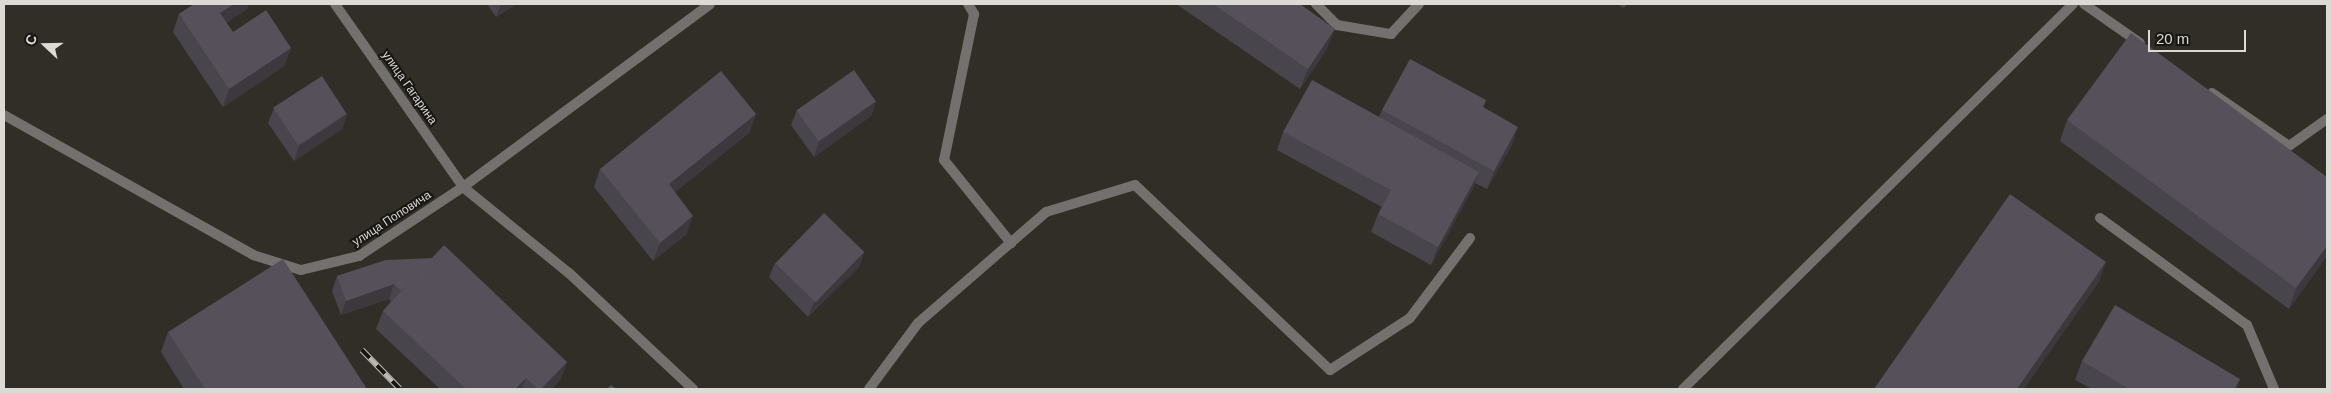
<!DOCTYPE html>
<meta charset="utf-8">
<style>
body{margin:0}
#map{position:relative;width:2331px;height:393px;overflow:hidden;background:#302e26;font-family:Arial,sans-serif}
div>[style]{position:absolute}
.lane>*{height:10px;margin:-5px;padding:0 5px;transform-origin:5px;border-radius:5px;background:#74706d}
.street>*{height:10px;margin:-5px;padding:0 5px;transform-origin:5px;border-radius:5px;background:#74706d}
.rail>*{height:5.5px;margin-top:-2.75px;transform-origin:0;background:repeating-linear-gradient(90deg,#171613 0 11px,#bbbab4 0 22px);box-sizing:border-box;border-block:1px solid #bbbab4}
.wall>*{inset:0;background:#49454d}
.shaded-wall>*{inset:0;background:#3c383e}
.building>*{inset:0;background:#555059;transform-origin:0 0}
span{translate:-50% -50%;white-space:nowrap;text-align:center;line-height:1.15;-webkit-text-stroke:4px #171613;paint-order:stroke}
.street-label{font-size:12px;color:#dbdad5}
.frame{position:absolute;inset:0;border:5px solid #dbdad5;pointer-events:none}
.north{position:absolute;left:20px;top:20px;width:50px;height:50px;-webkit-text-stroke:4px #171613;paint-order:stroke;rotate:291deg;font-size:14px;font-weight:700;line-height:20px;text-align:center;color:#dbdad5}
.north::after{content:'';display:block;margin:auto;width:18px;height:22px;background:#dbdad5;clip-path:polygon(50% 0,100% 100%,50% 72%,0 100%)}
.scale{position:absolute;left:2148px;top:30px;width:98px;height:22px;box-sizing:border-box;border:2px solid #dbdad5;border-top:0;padding-left:6px;font-size:15px;line-height:18px;white-space:nowrap;color:#dbdad5;-webkit-text-stroke:4px #171613;paint-order:stroke}
</style>
<div id="map">
<div class="lane">
<div style="left:968px;top:4px;width:12px;rotate:59deg"></div>
<div style="left:974px;top:14px;width:149px;rotate:101.6deg"></div>
<div style="left:944px;top:160px;width:107px;rotate:51.1deg"></div>
<div style="left:1316px;top:4px;width:30px;rotate:45deg"></div>
<div style="left:1337px;top:25px;width:55px;rotate:9.5deg"></div>
<div style="left:1391px;top:34px;width:41px;rotate:-47deg"></div>
<div style="left:2084px;top:4px;width:68px;rotate:34.9deg"></div>
<div style="left:2212px;top:93px;width:93px;rotate:34.5deg"></div>
<div style="left:2289px;top:146px;width:47px;rotate:-35.4deg"></div>
<div style="left:2100px;top:218px;width:182px;rotate:36.1deg"></div>
<div style="left:2247px;top:325px;width:69px;rotate:67.1deg"></div>
<div style="left:869px;top:389px;width:82px;rotate:-53.4deg"></div>
<div style="left:918px;top:323px;width:169px;rotate:-40.9deg"></div>
<div style="left:1046px;top:212px;width:93px;rotate:-16.9deg"></div>
<div style="left:1135px;top:185px;width:269px;rotate:43.5deg"></div>
<div style="left:1330px;top:370px;width:95px;rotate:-33deg"></div>
<div style="left:1410px;top:318px;width:100px;rotate:-53.1deg"></div>
<div style="left:1683px;top:389px;width:548px;rotate:-44.63deg"></div>
</div>
<div class="street">
<div style="left:335px;top:4px;width:223px;rotate:55deg"></div>
<div style="left:463px;top:187px;width:136px;rotate:39.1deg"></div>
<div style="left:569px;top:273px;width:170px;rotate:43.1deg"></div>
<div style="left:4px;top:115px;width:286px;rotate:29.3deg"></div>
<div style="left:253px;top:255px;width:50px;rotate:17.4deg"></div>
<div style="left:301px;top:270px;width:60px;rotate:-13.6deg"></div>
<div style="left:359px;top:256px;width:125px;rotate:-33.6deg"></div>
<div style="left:463px;top:187px;width:307px;rotate:-36.5deg"></div>
</div>
<div class="rail">
<div style="left:362px;top:350px;width:54px;rotate:45.7deg"></div>
</div>
<div class="wall">
<div style="clip-path:polygon(194px 4px,249px 4px,247px 9px,226px 23px,233px 32px,291px 48px,284px 66px,223px 107px,173px 32px,179px 14px)"></div>
<div style="clip-path:polygon(487px 4px,516px 4px,496px 17px)"></div>
<div style="clip-path:polygon(1176px 4px,1300px 4px,1327px 49px,1300px 89px)"></div>
<div style="clip-path:polygon(1617px 4px,1627px 4px,1624px 8px)"></div>
<div style="clip-path:polygon(1486px 100px,1483px 107px,1512px 145px,1487px 189px,1475px 183px,1472px 190px,1431px 265px,1371px 232px,1378px 214px,1382px 207px,1277px 150px,1283px 132px,1379px 117px,1382px 110px)"></div>
<div style="clip-path:polygon(876px 101px,871px 116px,814px 157px,791px 125px,797px 110px)"></div>
<div style="clip-path:polygon(274px 108px,347px 114px,342px 129px,294px 161px,268px 123px)"></div>
<div style="clip-path:polygon(756px 114px,749px 133px,675px 192px,687px 234px,653px 261px,594px 187px,600px 169px)"></div>
<div style="clip-path:polygon(2067px 120px,2327px 256px,2289px 309px,2060px 141px)"></div>
<div style="clip-path:polygon(864px 252px,859px 267px,808px 317px,769px 277px,775px 263px)"></div>
<div style="clip-path:polygon(386px 260px,567px 362px,560px 380px,552px 389px,440px 389px,376px 329px,383px 311px,391px 301px,389px 299px,341px 315px,332px 291px,337px 276px)"></div>
<div style="clip-path:polygon(168px 332px,367px 389px,184px 389px,161px 352px)"></div>
<div style="clip-path:polygon(2082px 361px,2240px 379px,2237px 389px,2092px 389px,2075px 380px)"></div>
</div>
<div class="shaded-wall">
<div style="clip-path:polygon(234px 4px,249px 4px,247px 9px,213px 32px,220px 13px)"></div>
<div style="clip-path:polygon(501px 4px,516px 4px,496px 17px)"></div>
<div style="clip-path:polygon(1335px 29px,1327px 49px,1300px 89px,1308px 69px)"></div>
<div style="clip-path:polygon(291px 48px,284px 66px,223px 107px,229px 89px)"></div>
<div style="clip-path:polygon(876px 101px,871px 116px,814px 157px,819px 142px)"></div>
<div style="clip-path:polygon(347px 114px,342px 129px,294px 161px,299px 146px)"></div>
<div style="clip-path:polygon(756px 114px,749px 133px,662px 203px,669px 184px)"></div>
<div style="clip-path:polygon(1518px 127px,1512px 145px,1487px 189px,1494px 171px)"></div>
<div style="clip-path:polygon(1479px 172px,1472px 190px,1431px 265px,1438px 247px)"></div>
<div style="clip-path:polygon(693px 216px,687px 234px,653px 261px,660px 243px)"></div>
<div style="clip-path:polygon(2327px 246px,2327px 256px,2289px 309px,2296px 288px)"></div>
<div style="clip-path:polygon(864px 252px,859px 267px,808px 317px,814px 302px)"></div>
<div style="clip-path:polygon(2106px 262px,2099px 282px,2024px 389px,2017px 389px)"></div>
<div style="clip-path:polygon(394px 284px,389px 299px,341px 315px,346px 301px)"></div>
<div style="clip-path:polygon(567px 362px,560px 380px,552px 389px,541px 389px)"></div>
<div style="clip-path:polygon(526px 378px,522px 389px,515px 389px)"></div>
<div style="clip-path:polygon(2240px 379px,2237px 389px,2234px 389px)"></div>
</div>
<div class="building">
<div style="clip-path:polygon(194px 4px,234px 4px,220px 13px,233px 32px,266px 10px,291px 48px,229px 89px,179px 14px)"></div>
<div style="clip-path:polygon(1213px 4px,1300px 4px,1335px 29px,1308px 69px)"></div>
<div style="clip-path:polygon(2131px 33px,2327px 177px,2327px 246px,2296px 288px,2067px 120px)"></div>
<div style="clip-path:polygon(1410px 59px,1486px 100px,1483px 107px,1518px 127px,1494px 171px,1382px 110px)"></div>
<div style="left:854px;top:70px;width:38px;height:70px;rotate:55deg"></div>
<div style="clip-path:polygon(721px 71px,756px 114px,669px 184px,693px 216px,660px 243px,600px 169px)"></div>
<div style="left:322px;top:76px;width:45px;height:58px;rotate:57deg"></div>
<div style="clip-path:polygon(1312px 80px,1479px 172px,1438px 247px,1378px 214px,1391px 190px,1283px 132px)"></div>
<div style="clip-path:polygon(2010px 194px,2106px 262px,2017px 389px,1874px 389px)"></div>
<div style="left:824px;top:213px;width:56px;height:70px;rotate:44deg"></div>
<div style="clip-path:polygon(444px 245px,567px 362px,541px 389px,538px 389px,526px 378px,515px 389px,466px 389px,383px 311px)"></div>
<div style="clip-path:polygon(433px 258px,401px 291px,394px 284px,346px 301px,337px 276px,386px 260px)"></div>
<div style="clip-path:polygon(283px 259px,367px 389px,205px 389px,168px 332px)"></div>
<div style="clip-path:polygon(2115px 305px,2240px 379px,2234px 389px,2129px 389px,2082px 361px)"></div>
<div style="clip-path:polygon(611px 385px,616px 389px,607px 389px)"></div>
</div>
<div class="street-label">
<span style="left:409px;top:88px;rotate:55deg">улица Гагарина</span>
<span style="left:392px;top:219px;rotate:-33deg">улица Поповича</span>
</div>
<div class="frame"></div>
<div class="north">С</div>
<div class="scale">20 m</div>
</div>
